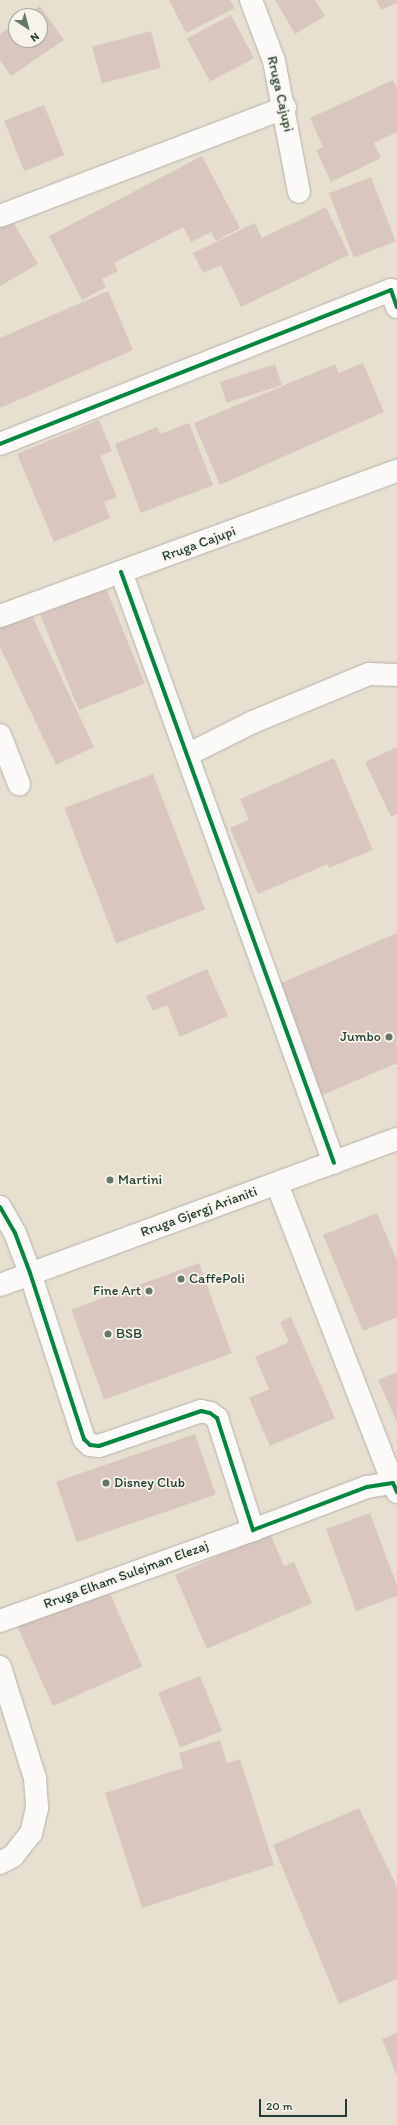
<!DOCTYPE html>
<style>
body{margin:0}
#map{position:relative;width:397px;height:2125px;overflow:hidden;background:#e7e0d1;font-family:Itim,sans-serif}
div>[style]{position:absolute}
.building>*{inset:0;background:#d9c7bf;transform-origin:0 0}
.roads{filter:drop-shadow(0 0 1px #b2b1a7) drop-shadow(0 0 1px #b2b1a7)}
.minor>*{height:22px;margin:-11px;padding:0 11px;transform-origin:11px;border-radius:11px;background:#fbfaf8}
.cycleway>*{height:4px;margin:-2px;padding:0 2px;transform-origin:2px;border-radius:2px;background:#00873e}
.dots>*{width:11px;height:11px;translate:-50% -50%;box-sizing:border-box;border:2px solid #f7f3e8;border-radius:50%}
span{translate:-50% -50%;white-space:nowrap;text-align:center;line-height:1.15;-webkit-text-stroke:3.5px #f7f3e8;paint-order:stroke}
.street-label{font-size:14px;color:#1f3d34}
.poi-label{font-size:14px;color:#1f3d34}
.right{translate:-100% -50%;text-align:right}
.left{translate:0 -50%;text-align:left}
.north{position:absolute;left:8px;top:8px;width:40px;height:40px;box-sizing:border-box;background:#f7f3e8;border:1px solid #a1aaa0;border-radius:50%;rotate:144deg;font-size:11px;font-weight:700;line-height:16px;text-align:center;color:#1f3d34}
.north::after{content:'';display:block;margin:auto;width:14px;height:18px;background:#65766b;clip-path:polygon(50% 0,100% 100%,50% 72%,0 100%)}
.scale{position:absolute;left:259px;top:2099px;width:88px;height:18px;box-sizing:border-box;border:2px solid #1f3d34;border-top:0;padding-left:5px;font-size:12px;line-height:14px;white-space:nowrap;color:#1f3d34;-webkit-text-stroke:3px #f7f3e8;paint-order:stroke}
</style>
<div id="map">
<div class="building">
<div style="clip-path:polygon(169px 0,230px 0,235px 8px,186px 33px)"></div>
<div style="clip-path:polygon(275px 0,315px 0,325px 16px,295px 34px)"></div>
<div style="clip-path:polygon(376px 0,397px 0,397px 3px,381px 10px)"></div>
<div style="clip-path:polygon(40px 6px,64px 40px,11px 76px,0 60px,0 34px,16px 23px,16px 40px,40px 40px,40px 16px,26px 16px)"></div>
<div style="left:231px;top:15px;width:49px;height:50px;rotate:62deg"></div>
<div style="left:151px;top:31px;width:38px;height:61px;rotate:75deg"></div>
<div style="clip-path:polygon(393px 80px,397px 88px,397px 132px,374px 143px,381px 158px,331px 182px,316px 150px,323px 147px,310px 118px)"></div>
<div style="left:44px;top:105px;width:54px;height:43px;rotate:68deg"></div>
<div style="clip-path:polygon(202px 156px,240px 228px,216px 241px,211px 232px,191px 242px,183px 227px,114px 263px,118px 271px,102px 279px,106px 287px,82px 300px,49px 236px)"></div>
<div style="left:371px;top:177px;width:69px;height:45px;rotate:69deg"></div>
<div style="clip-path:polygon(326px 207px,349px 255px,241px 307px,221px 265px,203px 273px,193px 253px,255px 223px,262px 238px)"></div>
<div style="clip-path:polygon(10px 217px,38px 264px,0 286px,0 222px)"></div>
<div style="clip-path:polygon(108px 291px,133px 350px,0 408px,0 338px)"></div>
<div style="clip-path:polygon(363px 363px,384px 412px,220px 485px,194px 423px,335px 364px,339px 373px)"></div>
<div style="left:275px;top:364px;width:22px;height:58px;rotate:72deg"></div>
<div style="clip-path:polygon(99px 420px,112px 451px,100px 456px,117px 497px,104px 502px,110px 518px,54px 542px,17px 454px)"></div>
<div style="clip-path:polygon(189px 423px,213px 485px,141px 513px,115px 444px,157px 427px,160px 434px)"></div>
<div style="left:106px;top:588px;width:103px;height:71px;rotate:68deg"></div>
<div style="clip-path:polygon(29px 609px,94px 747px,56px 765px,0 647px,0 623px)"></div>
<div style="clip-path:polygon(397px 747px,397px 814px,391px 817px,365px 762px)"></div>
<div style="clip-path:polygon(334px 758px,373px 850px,329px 868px,328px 864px,258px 894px,230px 828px,249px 820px,240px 799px)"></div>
<div style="left:153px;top:774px;width:145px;height:95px;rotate:69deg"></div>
<div style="clip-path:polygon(397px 933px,397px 1063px,318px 1097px,272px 987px)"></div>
<div style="clip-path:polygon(207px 969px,228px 1016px,180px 1037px,167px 1005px,153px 1011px,146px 996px)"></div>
<div style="clip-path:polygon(377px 1213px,397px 1260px,397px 1317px,363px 1331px,323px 1235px)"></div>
<div style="left:199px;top:1263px;width:96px;height:136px;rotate:70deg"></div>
<div style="clip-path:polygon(291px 1317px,335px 1418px,270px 1446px,249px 1398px,269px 1389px,255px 1357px,289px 1342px,280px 1322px)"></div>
<div style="clip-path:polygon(397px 1372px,397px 1422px,378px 1380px)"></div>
<div style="left:195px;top:1434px;width:64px;height:147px;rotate:71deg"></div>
<div style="clip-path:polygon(370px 1513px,397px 1586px,397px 1596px,356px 1611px,326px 1529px)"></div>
<div style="clip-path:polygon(270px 1533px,284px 1566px,294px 1562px,312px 1603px,207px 1649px,175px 1575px)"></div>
<div style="left:107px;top:1587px;width:87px;height:98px;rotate:66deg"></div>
<div style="left:200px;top:1676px;width:59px;height:45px;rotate:68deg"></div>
<div style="clip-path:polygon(220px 1740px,227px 1763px,240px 1759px,274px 1865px,142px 1908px,105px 1793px,183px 1768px,179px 1753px)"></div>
<div style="clip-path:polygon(359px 1808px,397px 1887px,397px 1979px,339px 2004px,273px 1845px)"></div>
<div style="clip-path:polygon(397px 2033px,397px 2076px,382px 2039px)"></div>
</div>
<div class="roads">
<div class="minor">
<div style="left:251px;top:0;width:65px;rotate:69.3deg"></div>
<div style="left:274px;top:61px;width:133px;rotate:79.2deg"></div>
<div style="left:0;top:216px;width:305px;rotate:-20.8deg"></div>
<div style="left:0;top:444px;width:420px;rotate:-21.5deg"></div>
<div style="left:391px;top:290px;width:18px;rotate:71deg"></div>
<div style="left:121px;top:572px;width:628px;rotate:70.18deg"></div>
<div style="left:0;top:616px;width:423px;rotate:-20.1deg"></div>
<div style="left:0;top:735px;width:53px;rotate:68.8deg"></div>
<div style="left:187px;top:755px;width:74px;rotate:-26.6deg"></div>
<div style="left:253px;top:722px;width:126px;rotate:-22.5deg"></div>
<div style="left:369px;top:674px;width:28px;rotate:2deg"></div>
<div style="left:277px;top:1184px;width:321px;rotate:68.8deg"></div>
<div style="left:393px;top:1483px;width:4px;rotate:-14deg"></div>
<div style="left:0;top:1207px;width:30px;rotate:60deg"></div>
<div style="left:15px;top:1233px;width:43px;rotate:69.4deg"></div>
<div style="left:30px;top:1273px;width:175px;rotate:72deg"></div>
<div style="left:84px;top:1439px;width:8px;rotate:45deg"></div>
<div style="left:90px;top:1445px;width:9px;rotate:6deg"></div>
<div style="left:99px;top:1446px;width:108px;rotate:-18.9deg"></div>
<div style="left:201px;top:1411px;width:9px;rotate:13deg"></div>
<div style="left:210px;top:1413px;width:9px;rotate:36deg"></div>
<div style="left:217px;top:1418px;width:118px;rotate:72.2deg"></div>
<div style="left:253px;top:1530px;width:122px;rotate:-20.7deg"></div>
<div style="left:367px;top:1487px;width:26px;rotate:-9deg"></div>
<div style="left:393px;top:1483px;width:10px;rotate:66deg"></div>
<div style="left:0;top:1285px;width:423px;rotate:-20.2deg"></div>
<div style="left:0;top:1621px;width:269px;rotate:-19.8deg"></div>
<div style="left:0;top:1667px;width:116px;rotate:72.5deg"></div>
<div style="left:35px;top:1778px;width:30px;rotate:86deg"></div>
<div style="left:37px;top:1808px;width:26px;rotate:103deg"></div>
<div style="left:31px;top:1833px;width:29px;rotate:128deg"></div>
<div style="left:13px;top:1856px;width:15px;rotate:152deg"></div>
</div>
</div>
<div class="cycleway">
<div style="left:0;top:444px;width:420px;rotate:-21.5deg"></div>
<div style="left:391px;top:290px;width:18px;rotate:71deg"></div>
<div style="left:121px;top:572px;width:628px;rotate:70.18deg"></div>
<div style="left:0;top:1207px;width:30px;rotate:60deg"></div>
<div style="left:15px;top:1233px;width:43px;rotate:69.4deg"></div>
<div style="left:30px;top:1273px;width:175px;rotate:72deg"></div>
<div style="left:84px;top:1439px;width:8px;rotate:45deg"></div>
<div style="left:90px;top:1445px;width:9px;rotate:6deg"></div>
<div style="left:99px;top:1446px;width:108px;rotate:-18.9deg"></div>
<div style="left:201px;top:1411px;width:9px;rotate:13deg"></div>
<div style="left:210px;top:1413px;width:9px;rotate:36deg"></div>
<div style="left:217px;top:1418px;width:118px;rotate:72.2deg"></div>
<div style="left:253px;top:1530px;width:122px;rotate:-20.7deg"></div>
<div style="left:367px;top:1487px;width:26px;rotate:-9deg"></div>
<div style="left:393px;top:1483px;width:10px;rotate:66deg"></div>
</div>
<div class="dots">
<div style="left:389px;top:1037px;background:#65766b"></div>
<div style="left:110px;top:1180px;background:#65766b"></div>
<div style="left:181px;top:1279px;background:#65766b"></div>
<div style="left:149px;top:1291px;background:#65766b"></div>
<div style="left:108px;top:1334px;background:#65766b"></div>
<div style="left:106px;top:1483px;background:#65766b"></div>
</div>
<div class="street-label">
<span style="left:280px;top:94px;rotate:77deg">Rruga Cajupi</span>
<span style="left:199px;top:544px;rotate:-20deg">Rruga Cajupi</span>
<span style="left:199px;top:1212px;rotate:-20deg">Rruga Gjergj Arianiti</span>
<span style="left:126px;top:1575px;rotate:-20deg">Rruga Elham Sulejman Elezaj</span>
</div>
<div class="poi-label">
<span class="right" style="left:381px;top:1037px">Jumbo</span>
<span class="left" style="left:118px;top:1180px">Martini</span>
<span class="left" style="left:189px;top:1279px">CaffePoli</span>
<span class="right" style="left:141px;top:1291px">Fine Art</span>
<span class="left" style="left:116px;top:1334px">BSB</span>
<span class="left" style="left:114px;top:1483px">Disney Club</span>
</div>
<div class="north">N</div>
<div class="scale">20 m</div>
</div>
